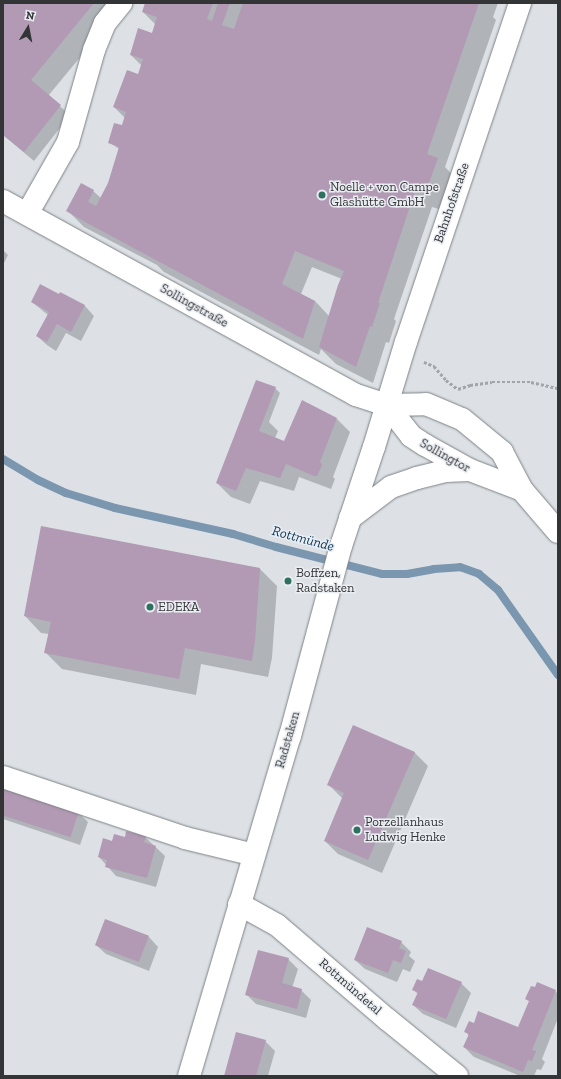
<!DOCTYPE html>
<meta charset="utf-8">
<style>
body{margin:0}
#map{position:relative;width:561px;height:1079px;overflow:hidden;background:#dde1e6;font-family:"Zilla Slab",serif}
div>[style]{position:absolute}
.shadow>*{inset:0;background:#0003}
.stream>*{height:8px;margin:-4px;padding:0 4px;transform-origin:4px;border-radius:4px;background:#7b96af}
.building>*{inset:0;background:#b299b4;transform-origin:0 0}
.path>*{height:2.5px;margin-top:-1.25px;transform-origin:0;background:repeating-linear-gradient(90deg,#a2a5a9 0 3px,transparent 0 5px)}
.roads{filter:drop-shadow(0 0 1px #7e8286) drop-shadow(0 0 1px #7e8286)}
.minor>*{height:22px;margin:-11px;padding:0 11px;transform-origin:11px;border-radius:11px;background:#fff}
.major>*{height:22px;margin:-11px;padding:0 11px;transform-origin:11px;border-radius:11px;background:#fff}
.dots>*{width:11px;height:11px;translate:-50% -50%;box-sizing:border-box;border:2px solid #eaeef3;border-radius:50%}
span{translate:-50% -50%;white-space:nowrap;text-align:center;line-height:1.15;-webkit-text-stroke:3px #eaeef3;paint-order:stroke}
.poi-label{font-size:13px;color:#333436}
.left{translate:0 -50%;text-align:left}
.street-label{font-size:13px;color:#333436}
.water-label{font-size:14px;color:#083558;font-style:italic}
.frame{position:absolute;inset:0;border:4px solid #333436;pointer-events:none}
.north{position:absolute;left:8px;top:8px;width:40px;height:40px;-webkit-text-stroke:3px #eaeef3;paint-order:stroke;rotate:10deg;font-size:11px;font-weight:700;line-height:16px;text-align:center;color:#333436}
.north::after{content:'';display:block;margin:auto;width:14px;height:18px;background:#333436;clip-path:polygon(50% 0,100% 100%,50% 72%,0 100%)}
</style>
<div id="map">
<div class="shadow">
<div style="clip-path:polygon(3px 3px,125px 3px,48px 96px,70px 115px,34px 161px,3px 135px)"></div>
<div style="clip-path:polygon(evenodd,146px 3px,498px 3px,493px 17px,496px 20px,445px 167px,454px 176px,442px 210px,432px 207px,394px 319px,396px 321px,389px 343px,386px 342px,373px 383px,336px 364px,321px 349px,319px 355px,164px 272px,157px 265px,84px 227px,68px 211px,93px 191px,101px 198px,109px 183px,119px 149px,109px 142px,123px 126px,125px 118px,114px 107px,139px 75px,142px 66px,131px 55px,152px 34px,156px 25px,143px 12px,146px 3px,312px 267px,342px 279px,329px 316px,315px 301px,301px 294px,312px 267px)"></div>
<div style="clip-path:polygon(3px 250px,8px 255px,3px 265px)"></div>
<div style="clip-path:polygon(60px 293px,85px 306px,94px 316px,81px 341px,66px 333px,56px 351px,47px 345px,37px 336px,48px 315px,32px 302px,59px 295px)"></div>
<div style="clip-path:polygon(275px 388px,280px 393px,269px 422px,278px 431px,275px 438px,285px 442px,337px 419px,350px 432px,333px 477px,335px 479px,331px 489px,299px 477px,294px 491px,260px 481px,250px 504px,231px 497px,217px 483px)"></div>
<div style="clip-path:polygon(42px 528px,260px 569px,277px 586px,272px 658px,268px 677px,201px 664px,196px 695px,62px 669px,45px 652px,49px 634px,41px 633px,25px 616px)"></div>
<div style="clip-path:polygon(414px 752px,428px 766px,382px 873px,338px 854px,325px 841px,343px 799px,329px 785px)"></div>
<div style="clip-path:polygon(3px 787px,78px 812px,88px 822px,80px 845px,3px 819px)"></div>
<div style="clip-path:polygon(145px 837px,165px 856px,156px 887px,116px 876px,99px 857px,113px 842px,125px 838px)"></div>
<div style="clip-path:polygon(106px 920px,149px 937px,158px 947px,149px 971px,106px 954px,96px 945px)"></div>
<div style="clip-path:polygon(401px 942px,411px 952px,409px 956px,415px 961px,410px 972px,403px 969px,397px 982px,365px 969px,355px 960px)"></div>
<div style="clip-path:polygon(288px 959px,298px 969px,292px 988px,301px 990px,311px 1000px,306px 1018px,256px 1004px,247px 995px)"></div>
<div style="clip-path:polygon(423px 982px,461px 983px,471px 993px,456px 1028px,423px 1014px,413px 1005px,418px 994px,413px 990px)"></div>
<div style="clip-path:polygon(555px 991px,558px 994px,558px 1018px,542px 1059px,545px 1062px,541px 1070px,537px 1069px,534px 1076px,520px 1076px,474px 1057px,464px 1047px,469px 1036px,466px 1032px,519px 1029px,530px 1002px,527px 999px)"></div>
<div style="clip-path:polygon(265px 1041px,275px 1051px,268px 1076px,225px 1076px)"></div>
</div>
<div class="stream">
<div style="left:3px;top:459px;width:41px;rotate:31deg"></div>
<div style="left:38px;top:480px;width:31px;rotate:25deg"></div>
<div style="left:66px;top:493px;width:51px;rotate:17deg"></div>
<div style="left:115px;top:508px;width:121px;rotate:12.4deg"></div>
<div style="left:233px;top:534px;width:45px;rotate:16.8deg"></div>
<div style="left:276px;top:547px;width:109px;rotate:14.3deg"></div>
<div style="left:382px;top:574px;width:25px"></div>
<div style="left:407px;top:574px;width:27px;rotate:-10deg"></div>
<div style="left:434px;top:569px;width:26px;rotate:-4deg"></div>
<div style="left:460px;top:567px;width:20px;rotate:20deg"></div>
<div style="left:479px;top:574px;width:25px;rotate:40deg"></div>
<div style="left:498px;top:590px;width:104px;rotate:54.8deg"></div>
</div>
<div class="building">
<div style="clip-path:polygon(3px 3px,94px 3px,31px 80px,61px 105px,24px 152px,3px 135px)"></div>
<div style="clip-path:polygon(145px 3px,213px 3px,207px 19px,212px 21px,218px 3px,230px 3px,222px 25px,234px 29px,243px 3px,479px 3px,427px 154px,438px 158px,425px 194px,415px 191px,378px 303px,380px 303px,372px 327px,370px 326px,356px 367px,319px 347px,338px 285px,344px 271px,295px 251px,282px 284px,315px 301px,303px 339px,87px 223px,66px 211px,81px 183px,94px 190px,88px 202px,96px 206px,108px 183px,119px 147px,108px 143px,114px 123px,122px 125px,126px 112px,113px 107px,127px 70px,138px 74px,143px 59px,130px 55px,138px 28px,152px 33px,157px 17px,142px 12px)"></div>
<div style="clip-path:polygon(40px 284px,59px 294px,60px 292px,85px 305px,71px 332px,57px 324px,47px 342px,36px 336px,49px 312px,31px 302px)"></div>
<div style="clip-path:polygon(256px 380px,276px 387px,259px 431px,284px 441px,302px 400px,337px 418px,320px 462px,322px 465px,317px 476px,314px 476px,286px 464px,280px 478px,246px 468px,236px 491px,216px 483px)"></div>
<div style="clip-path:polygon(41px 526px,260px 568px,255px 641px,252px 661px,185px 648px,179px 679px,44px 653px,51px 622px,24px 616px)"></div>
<div style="clip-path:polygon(353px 725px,415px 752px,368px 860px,324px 841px,344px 793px,327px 785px)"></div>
<div style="left:3px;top:786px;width:80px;height:28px;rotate:18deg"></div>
<div style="clip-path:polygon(126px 831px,146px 836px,144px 842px,156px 846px,147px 878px,105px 867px,107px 860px,98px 857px,103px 838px,112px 841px,114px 834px,125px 837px)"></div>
<div style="left:105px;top:919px;width:47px;height:28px;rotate:21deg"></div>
<div style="clip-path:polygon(367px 927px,402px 941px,399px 948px,406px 951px,401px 963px,393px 960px,388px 973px,354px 960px)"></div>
<div style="clip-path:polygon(258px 950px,289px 958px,282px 983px,302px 989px,297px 1009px,245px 995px)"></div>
<div style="clip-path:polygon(428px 968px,462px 982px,446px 1019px,412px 1005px,418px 992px,412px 990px,417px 979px,422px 981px)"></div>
<div style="clip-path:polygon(537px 982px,556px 990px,532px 1050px,536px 1051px,532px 1061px,528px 1060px,523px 1072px,463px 1047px,469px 1034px,464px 1032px,469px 1021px,474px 1023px,478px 1011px,518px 1027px,529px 1001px,525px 999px,531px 986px,535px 987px)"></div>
<div style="clip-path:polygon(236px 1032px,266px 1040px,256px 1076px,224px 1076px)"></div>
</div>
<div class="path">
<div style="left:424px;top:362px;width:11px;rotate:22deg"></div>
<div style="left:434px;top:366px;width:18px;rotate:49deg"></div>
<div style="left:446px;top:380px;width:15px;rotate:37deg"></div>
<div style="left:458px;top:389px;width:13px;rotate:-18deg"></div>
<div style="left:470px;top:385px;width:22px;rotate:-8deg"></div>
<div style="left:492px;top:382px;width:39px"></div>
<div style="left:531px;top:382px;width:28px;rotate:13deg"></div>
</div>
<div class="roads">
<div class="minor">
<div style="left:3px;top:201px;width:403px;rotate:28.8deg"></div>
<div style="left:356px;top:395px;width:33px;rotate:18deg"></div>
<div style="left:27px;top:214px;width:83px;rotate:-60.3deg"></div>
<div style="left:68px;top:142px;width:96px;rotate:-74.2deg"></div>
<div style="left:94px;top:50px;width:29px;rotate:-68deg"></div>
<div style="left:105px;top:23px;width:26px;rotate:-51deg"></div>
<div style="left:3px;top:777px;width:192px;rotate:18.5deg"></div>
<div style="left:185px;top:838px;width:71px;rotate:13.8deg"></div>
<div style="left:239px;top:904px;width:43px;rotate:28.9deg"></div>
<div style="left:277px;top:925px;width:146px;rotate:40.6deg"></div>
<div style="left:388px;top:1020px;width:89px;rotate:39.1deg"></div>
</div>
<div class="major">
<div style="left:387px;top:405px;width:39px;rotate:-1deg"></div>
<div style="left:426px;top:404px;width:39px;rotate:23deg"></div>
<div style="left:462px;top:419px;width:52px;rotate:39.5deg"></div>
<div style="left:502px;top:452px;width:43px;rotate:62.2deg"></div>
<div style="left:522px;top:490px;width:55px;rotate:49.4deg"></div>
<div style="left:387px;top:405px;width:39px;rotate:52deg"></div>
<div style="left:411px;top:436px;width:17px;rotate:33deg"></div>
<div style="left:425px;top:445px;width:51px;rotate:29.1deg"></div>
<div style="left:470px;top:470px;width:56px;rotate:21deg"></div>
<div style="left:350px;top:518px;width:51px;rotate:-37.1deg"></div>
<div style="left:391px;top:487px;width:28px;rotate:-19deg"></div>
<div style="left:417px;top:478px;width:29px;rotate:-14deg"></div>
<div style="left:445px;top:471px;width:25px;rotate:-2deg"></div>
<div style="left:189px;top:1076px;width:355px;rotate:-73.5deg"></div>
<div style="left:290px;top:736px;width:197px;rotate:-75deg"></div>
<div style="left:341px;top:546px;width:104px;rotate:-71.6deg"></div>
<div style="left:374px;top:447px;width:110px;rotate:-73.1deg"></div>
<div style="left:406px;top:342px;width:358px;rotate:-71.4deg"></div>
</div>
</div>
<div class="dots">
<div style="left:322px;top:195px;background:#30705e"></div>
<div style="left:288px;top:581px;background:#30705e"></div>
<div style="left:150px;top:607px;background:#30705e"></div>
<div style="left:357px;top:830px;background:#30705e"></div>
</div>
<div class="poi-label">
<span class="left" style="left:330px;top:195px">Noelle + von Campe<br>Glashütte GmbH</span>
<span class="left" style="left:296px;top:581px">Boffzen,<br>Radstaken</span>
<span class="left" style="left:158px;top:607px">EDEKA</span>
<span class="left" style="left:365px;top:830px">Porzellanhaus<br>Ludwig Henke</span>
</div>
<div class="street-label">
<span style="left:452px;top:203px;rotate:-71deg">Bahnhofstraße</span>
<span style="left:194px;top:306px;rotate:29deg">Sollingstraße</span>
<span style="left:445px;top:456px;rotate:29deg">Sollingtor</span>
<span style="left:288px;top:740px;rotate:-74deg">Radstaken</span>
<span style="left:350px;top:987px;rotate:41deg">Rottmündetal</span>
</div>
<div class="water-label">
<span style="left:303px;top:539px;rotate:15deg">Rottmünde</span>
</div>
<div class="frame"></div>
<div class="north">N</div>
</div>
